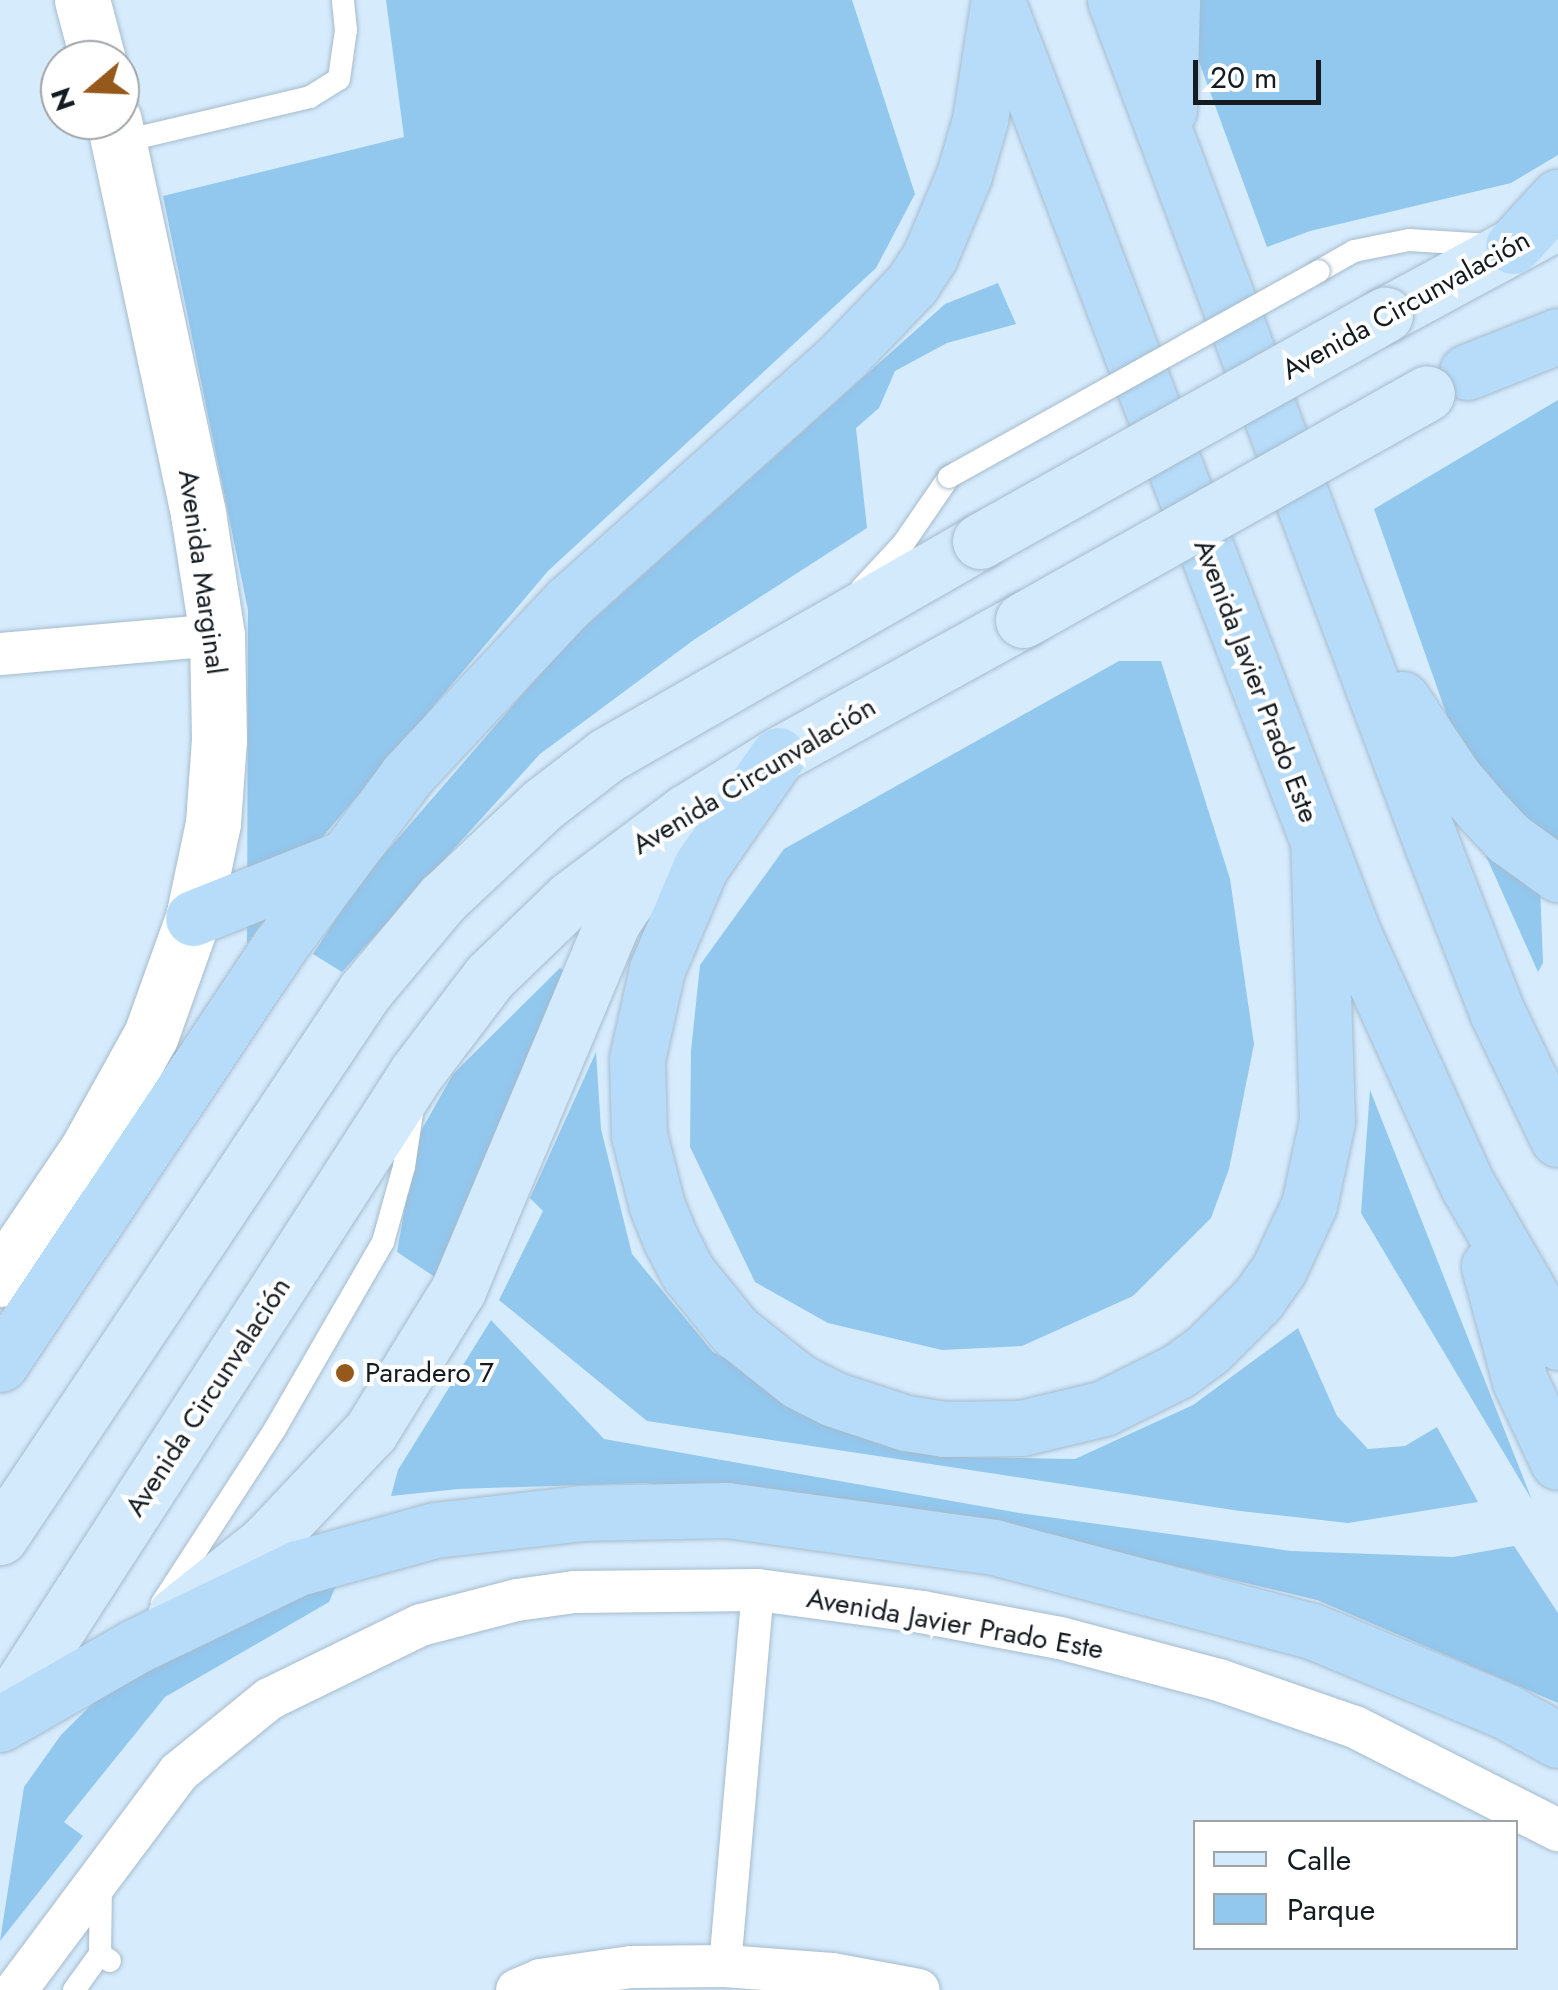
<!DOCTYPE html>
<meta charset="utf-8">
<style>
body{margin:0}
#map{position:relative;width:1558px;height:1990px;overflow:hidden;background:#d6ecfd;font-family:Jost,sans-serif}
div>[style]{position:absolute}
.green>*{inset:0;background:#92c7ee}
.roads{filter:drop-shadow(0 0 2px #a6bbcb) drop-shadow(0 0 2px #a6bbcb)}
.service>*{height:22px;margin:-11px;padding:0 11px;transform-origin:11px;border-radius:11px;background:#fff}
.pedestrian>*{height:32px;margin:-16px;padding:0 16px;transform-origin:16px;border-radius:16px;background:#fff}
.minor>*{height:42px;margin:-21px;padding:0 21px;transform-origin:21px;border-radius:21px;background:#fff}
.secondary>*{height:55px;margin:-27.5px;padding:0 27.5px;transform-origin:27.5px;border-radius:27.5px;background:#fff}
.primary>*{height:55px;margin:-27.5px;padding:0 27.5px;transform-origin:27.5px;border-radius:27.5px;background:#d3eafc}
.motorway>*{height:55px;margin:-27.5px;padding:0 27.5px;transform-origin:27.5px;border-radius:27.5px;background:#b6dcfa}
.bridges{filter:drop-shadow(0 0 2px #a6bbcb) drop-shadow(0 0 2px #a6bbcb)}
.service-bridge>*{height:22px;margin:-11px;padding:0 11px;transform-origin:11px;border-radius:11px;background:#fff}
.primary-bridge>*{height:55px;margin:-27.5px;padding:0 27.5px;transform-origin:27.5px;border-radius:27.5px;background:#d3eafc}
.dots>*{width:28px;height:28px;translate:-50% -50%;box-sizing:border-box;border:5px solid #fff;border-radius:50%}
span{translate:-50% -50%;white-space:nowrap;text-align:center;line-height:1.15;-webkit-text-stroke:8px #fff;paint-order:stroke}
.street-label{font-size:28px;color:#141b21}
.poi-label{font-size:28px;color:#141b21}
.left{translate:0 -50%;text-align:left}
.legend{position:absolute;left:1193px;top:1820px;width:325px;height:130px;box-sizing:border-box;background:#fff;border:2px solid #a1a4a6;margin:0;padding:12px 18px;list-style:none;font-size:30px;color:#141b21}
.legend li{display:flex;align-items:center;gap:20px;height:50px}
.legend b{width:50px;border:2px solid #a1a4a6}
.north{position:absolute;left:40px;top:40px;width:100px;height:100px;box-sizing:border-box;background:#fff;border:2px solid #a1a4a6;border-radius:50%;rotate:251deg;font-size:28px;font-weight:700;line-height:40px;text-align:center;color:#141b21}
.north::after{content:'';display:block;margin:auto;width:35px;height:45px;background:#95591b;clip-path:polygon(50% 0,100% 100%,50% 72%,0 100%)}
.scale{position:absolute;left:1193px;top:60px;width:128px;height:45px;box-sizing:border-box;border:5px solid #141b21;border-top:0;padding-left:12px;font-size:30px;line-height:35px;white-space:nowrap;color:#141b21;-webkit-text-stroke:8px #fff;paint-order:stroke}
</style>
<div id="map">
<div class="green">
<div style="clip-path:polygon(386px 0,852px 0,915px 194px,876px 268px,548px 571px,321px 839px,247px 944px,248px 610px,163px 196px,404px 137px)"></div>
<div style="clip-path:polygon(1189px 0,1558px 0,1558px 155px,1511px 183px,1310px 231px,1267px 247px,1191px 40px)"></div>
<div style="clip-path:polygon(998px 283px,1016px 324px,947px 343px,895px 371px,879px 408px,856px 428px,867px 528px,695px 639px,540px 754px,342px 972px,313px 954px,360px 882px,567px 643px,945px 304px)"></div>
<div style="clip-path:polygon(1558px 400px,1558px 843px,1534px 829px,1456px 741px,1374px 509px)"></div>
<div style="clip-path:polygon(1119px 661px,1161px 661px,1230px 879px,1254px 1044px,1229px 1169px,1211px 1218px,1133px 1296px,1022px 1346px,942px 1350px,828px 1323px,755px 1282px,690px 1147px,691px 1051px,700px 965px,784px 849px)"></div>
<div style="clip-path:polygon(1495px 854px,1540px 886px,1543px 963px,1538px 972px,1486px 856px)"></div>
<div style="clip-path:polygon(560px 968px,572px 974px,438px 1279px,397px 1252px,417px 1138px,453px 1074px)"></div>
<div style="clip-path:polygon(596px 1052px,601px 1129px,632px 1254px,713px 1352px,860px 1429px,960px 1457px,1075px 1459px,1193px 1405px,1298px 1328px,1337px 1416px,1368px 1449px,1405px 1446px,1437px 1427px,1478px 1502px,1348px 1523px,1240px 1511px,647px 1421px,499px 1300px,543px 1211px,530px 1198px)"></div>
<div style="clip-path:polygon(1370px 1090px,1532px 1500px,1361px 1213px)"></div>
<div style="clip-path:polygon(491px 1320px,604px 1439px,1019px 1513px,1291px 1551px,1453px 1557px,1514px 1546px,1558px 1613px,1558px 1703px,1317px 1600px,1019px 1529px,645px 1483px,458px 1489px,391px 1496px,398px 1470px)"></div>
<div style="clip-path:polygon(341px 1574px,329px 1602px,165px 1697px,64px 1822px,83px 1836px,0 1941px,24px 1787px,61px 1735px,104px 1692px)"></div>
</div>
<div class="roads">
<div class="service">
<div style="left:120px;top:142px;width:195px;rotate:-13.3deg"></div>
<div style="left:310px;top:97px;width:34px;rotate:-32deg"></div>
<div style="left:339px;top:79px;width:49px;rotate:-81.9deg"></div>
<div style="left:346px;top:30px;width:30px;rotate:-96deg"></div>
<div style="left:1319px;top:271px;width:40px;rotate:-29.7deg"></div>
<div style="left:1354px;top:251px;width:56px;rotate:-11.3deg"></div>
<div style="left:1409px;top:240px;width:81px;rotate:3.5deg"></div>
<div style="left:862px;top:588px;width:60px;rotate:-47deg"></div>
<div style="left:903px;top:544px;width:81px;rotate:-55.5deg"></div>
<div style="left:162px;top:1603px;width:207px;rotate:-57deg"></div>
<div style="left:275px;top:1429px;width:216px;rotate:-60deg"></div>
<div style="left:383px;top:1242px;width:78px;rotate:-74.4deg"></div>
<div style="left:404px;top:1167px;width:62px;rotate:-81.6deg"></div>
<div style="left:100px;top:1954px;width:72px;rotate:-89.2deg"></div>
<div style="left:74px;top:1990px;width:44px;rotate:-54.2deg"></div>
<div style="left:100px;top:1954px;width:12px;rotate:35deg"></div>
</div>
<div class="pedestrian">
<div style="left:725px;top:1966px;width:377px;rotate:-85deg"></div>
</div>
<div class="minor">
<div style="left:0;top:654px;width:218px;rotate:-5deg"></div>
<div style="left:16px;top:1990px;width:272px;rotate:-53.2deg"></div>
<div style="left:179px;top:1772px;width:116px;rotate:-39deg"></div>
<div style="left:269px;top:1699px;width:169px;rotate:-26deg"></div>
<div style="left:421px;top:1625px;width:99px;rotate:-14.6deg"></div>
<div style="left:517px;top:1600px;width:58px;rotate:-8deg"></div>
<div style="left:574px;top:1592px;width:184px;rotate:-0.6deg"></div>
<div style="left:758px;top:1590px;width:165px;rotate:7.6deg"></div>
<div style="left:922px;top:1612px;width:140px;rotate:10.7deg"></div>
<div style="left:1060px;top:1638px;width:164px;rotate:14.8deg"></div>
<div style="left:1219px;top:1680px;width:144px;rotate:19.1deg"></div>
<div style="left:1355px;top:1727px;width:228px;rotate:26.9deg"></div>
<div style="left:517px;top:1990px;width:25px;rotate:-23deg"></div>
<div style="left:540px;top:1980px;width:92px;rotate:-8.1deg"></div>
<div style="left:631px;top:1967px;width:94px;rotate:-0.6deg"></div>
<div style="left:725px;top:1966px;width:107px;rotate:4.3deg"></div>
<div style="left:832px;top:1974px;width:88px;rotate:10.4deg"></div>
</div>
<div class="secondary">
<div style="left:82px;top:0;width:62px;rotate:75.1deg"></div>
<div style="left:0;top:1279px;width:156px;rotate:-56deg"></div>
<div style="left:87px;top:1150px;width:132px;rotate:-60.9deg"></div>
<div style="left:151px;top:1035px;width:124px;rotate:-70.3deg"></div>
<div style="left:193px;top:918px;width:97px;rotate:-78.1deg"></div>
<div style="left:213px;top:823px;width:83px;rotate:-85.9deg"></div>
<div style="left:219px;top:740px;width:105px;rotate:-91.1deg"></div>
<div style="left:217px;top:635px;width:123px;rotate:-98.9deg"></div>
<div style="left:198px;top:513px;width:402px;rotate:-102.1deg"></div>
</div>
<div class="primary">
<div style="left:1385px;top:315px;width:193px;rotate:-28.4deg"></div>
<div style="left:0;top:1537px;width:657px;rotate:-56.24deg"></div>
<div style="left:365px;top:991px;width:120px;rotate:-50.1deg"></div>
<div style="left:442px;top:899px;width:137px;rotate:-43.2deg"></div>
<div style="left:542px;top:805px;width:82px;rotate:-37.6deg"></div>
<div style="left:607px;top:755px;width:430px;rotate:-29.8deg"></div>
<div style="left:175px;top:1615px;width:117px;rotate:-38.7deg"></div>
<div style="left:266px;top:1542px;width:153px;rotate:-46.6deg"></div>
<div style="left:371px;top:1431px;width:166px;rotate:-58.3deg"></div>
<div style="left:458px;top:1290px;width:398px;rotate:-67.2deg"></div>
<div style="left:612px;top:923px;width:96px;rotate:-56.5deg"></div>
<div style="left:0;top:1718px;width:769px;rotate:-57.16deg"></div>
<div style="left:417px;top:1072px;width:121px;rotate:-52.8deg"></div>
<div style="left:490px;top:976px;width:111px;rotate:-43.9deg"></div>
<div style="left:570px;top:899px;width:145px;rotate:-36.9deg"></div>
<div style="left:686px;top:812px;width:108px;rotate:-31.8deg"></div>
<div style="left:778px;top:755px;width:280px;rotate:-28.9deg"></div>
</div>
<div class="motorway">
<div style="left:1115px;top:0;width:905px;rotate:69.42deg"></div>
<div style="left:1433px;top:847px;width:177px;rotate:68.8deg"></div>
<div style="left:1497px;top:1012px;width:141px;rotate:64.3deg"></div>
<div style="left:1000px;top:9px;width:989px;rotate:69.09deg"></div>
<div style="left:1353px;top:933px;width:278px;rotate:65.6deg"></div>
<div style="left:1468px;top:1186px;width:180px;rotate:60deg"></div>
<div style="left:1169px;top:110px;width:110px;rotate:-88.4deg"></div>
<div style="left:1513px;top:246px;width:67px;rotate:-47.4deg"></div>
<div style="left:1467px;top:372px;width:98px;rotate:-21.6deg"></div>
<div style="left:1402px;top:699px;width:94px;rotate:56.3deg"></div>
<div style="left:1454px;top:777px;width:42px;rotate:49.8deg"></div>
<div style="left:1481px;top:809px;width:40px;rotate:47deg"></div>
<div style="left:1508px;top:838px;width:62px;rotate:35.8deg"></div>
<div style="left:778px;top:755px;width:135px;rotate:124.7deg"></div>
<div style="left:701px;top:866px;width:112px;rotate:113.1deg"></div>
<div style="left:657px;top:969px;width:92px;rotate:102.5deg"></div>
<div style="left:637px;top:1059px;width:76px;rotate:88.5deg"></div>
<div style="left:639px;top:1135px;width:73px;rotate:75.8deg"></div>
<div style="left:657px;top:1206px;width:37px;rotate:68deg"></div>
<div style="left:671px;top:1240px;width:37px;rotate:63deg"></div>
<div style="left:688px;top:1273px;width:75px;rotate:51deg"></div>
<div style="left:735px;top:1331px;width:80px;rotate:38.4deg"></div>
<div style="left:798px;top:1381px;width:39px;rotate:27deg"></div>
<div style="left:833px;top:1399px;width:77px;rotate:18.2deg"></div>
<div style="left:906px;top:1423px;width:38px;rotate:9deg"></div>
<div style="left:944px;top:1429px;width:77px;rotate:-0.7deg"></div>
<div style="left:1021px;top:1428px;width:85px;rotate:-13.5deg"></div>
<div style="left:1104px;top:1408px;width:83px;rotate:-26.6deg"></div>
<div style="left:1178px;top:1371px;width:37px;rotate:-36deg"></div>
<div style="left:1208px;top:1349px;width:71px;rotate:-45deg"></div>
<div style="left:1258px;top:1299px;width:37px;rotate:-55deg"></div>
<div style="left:1279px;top:1269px;width:71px;rotate:-64.9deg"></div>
<div style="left:1309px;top:1205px;width:86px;rotate:-77.9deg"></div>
<div style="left:1327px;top:1121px;width:279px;rotate:-91.8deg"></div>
<div style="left:193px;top:918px;width:159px;rotate:-21.7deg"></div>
<div style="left:1489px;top:1266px;width:119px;rotate:74.9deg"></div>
<div style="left:1520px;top:1381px;width:89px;rotate:64.9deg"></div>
<div style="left:0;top:1364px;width:502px;rotate:-56.21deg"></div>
<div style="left:279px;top:947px;width:214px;rotate:-53.3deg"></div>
<div style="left:407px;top:775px;width:237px;rotate:-46.9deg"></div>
<div style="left:569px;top:602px;width:368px;rotate:-41.9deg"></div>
<div style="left:843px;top:356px;width:100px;rotate:-46.2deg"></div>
<div style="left:912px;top:284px;width:33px;rotate:-57deg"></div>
<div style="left:930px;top:256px;width:88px;rotate:-67.2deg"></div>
<div style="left:964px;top:175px;width:57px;rotate:-73.8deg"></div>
<div style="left:980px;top:120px;width:116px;rotate:-81.1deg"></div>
<div style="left:0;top:1724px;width:159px;rotate:-29.8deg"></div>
<div style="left:138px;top:1645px;width:178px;rotate:-25.7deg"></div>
<div style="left:298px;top:1568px;width:142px;rotate:-15.5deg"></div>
<div style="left:435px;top:1530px;width:147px;rotate:-6.6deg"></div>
<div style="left:581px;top:1513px;width:146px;rotate:-1.2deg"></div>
<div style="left:727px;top:1510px;width:270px;rotate:7.9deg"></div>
<div style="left:994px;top:1547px;width:329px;rotate:14.8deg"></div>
<div style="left:1312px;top:1631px;width:209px;rotate:22.5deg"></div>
<div style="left:1505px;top:1711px;width:60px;rotate:28.7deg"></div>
</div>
</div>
<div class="bridges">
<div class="service-bridge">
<div style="left:949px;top:477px;width:423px;rotate:-29.1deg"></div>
</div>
<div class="primary-bridge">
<div style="left:980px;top:541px;width:464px;rotate:-29.2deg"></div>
<div style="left:1023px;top:620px;width:463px;rotate:-29.3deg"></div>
</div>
</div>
<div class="dots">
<div style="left:345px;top:1373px;background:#95591b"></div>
</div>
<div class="street-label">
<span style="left:1406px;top:305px;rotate:-29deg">Avenida Circunvalación</span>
<span style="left:202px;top:572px;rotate:82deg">Avenida Marginal</span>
<span style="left:1256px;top:681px;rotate:69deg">Avenida Javier Prado Este</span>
<span style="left:754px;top:776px;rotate:-31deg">Avenida Circunvalación</span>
<span style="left:208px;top:1397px;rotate:-57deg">Avenida Circunvalación</span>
<span style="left:955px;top:1624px;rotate:10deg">Avenida Javier Prado Este</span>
</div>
<div class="poi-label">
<span class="left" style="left:365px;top:1373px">Paradero 7</span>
</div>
<ul class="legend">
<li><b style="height:12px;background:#d3eafc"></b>Calle</li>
<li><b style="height:28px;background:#92c7ee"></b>Parque</li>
</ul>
<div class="north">N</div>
<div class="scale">20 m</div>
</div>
